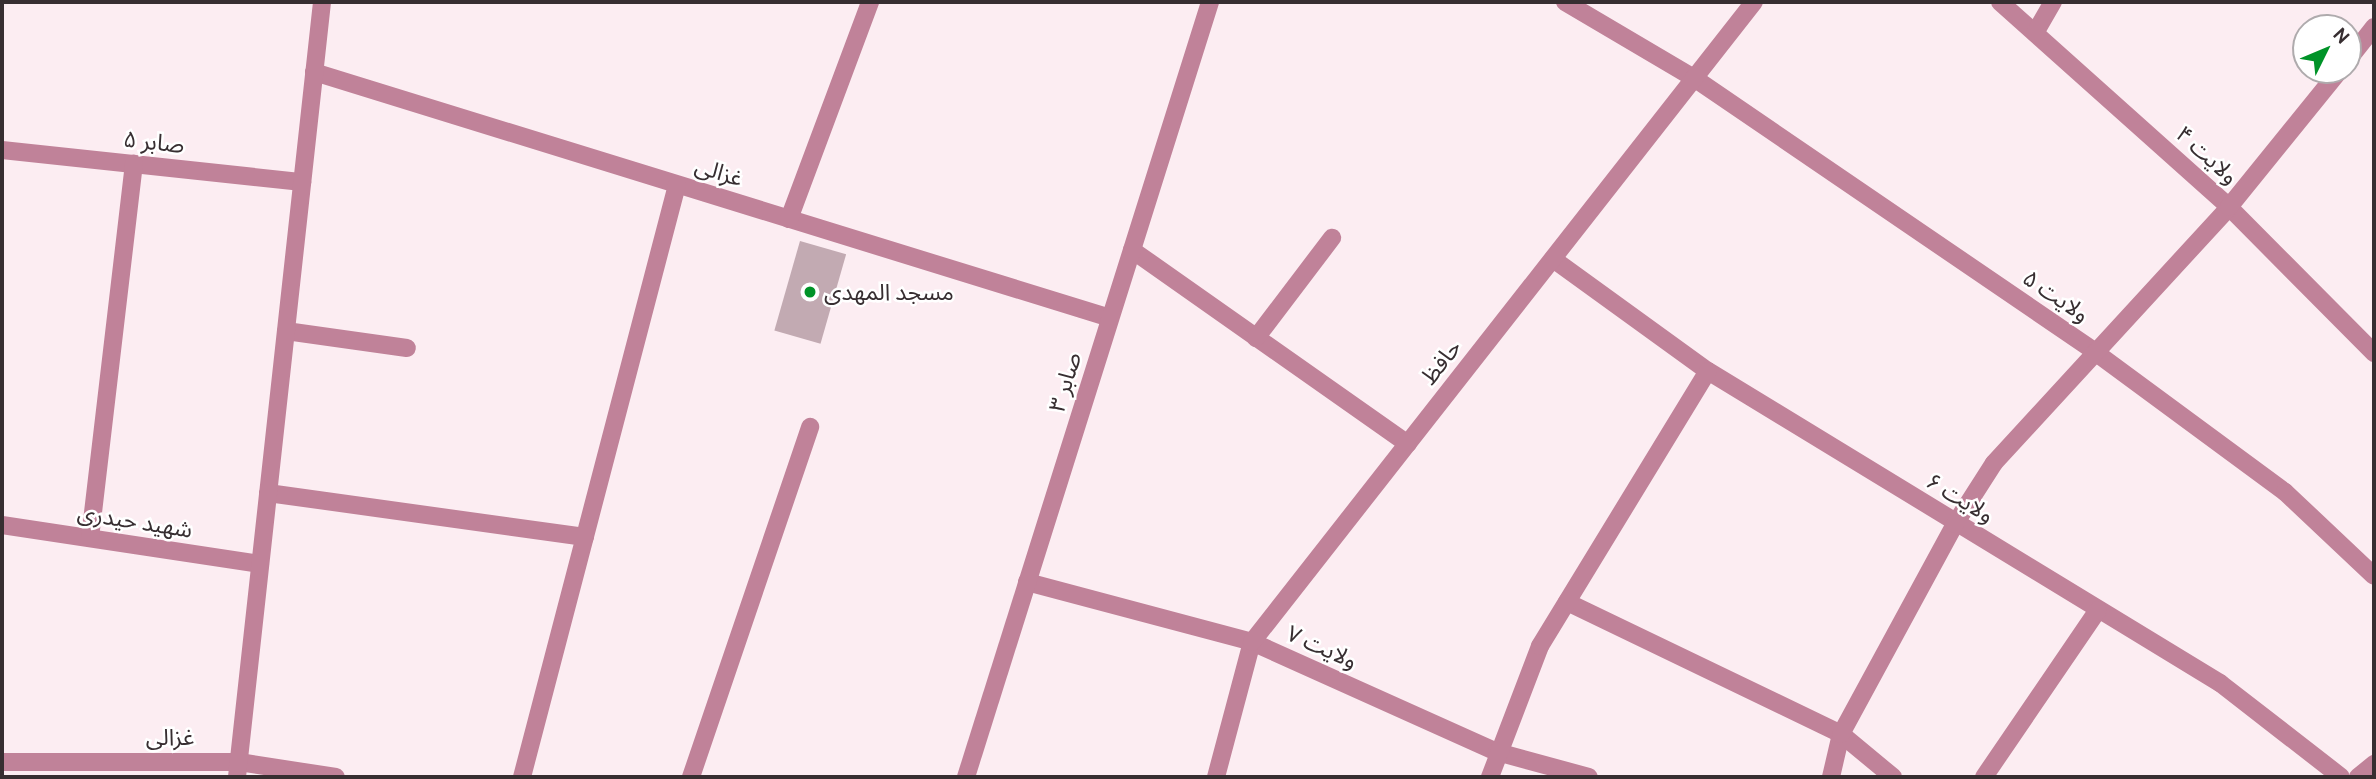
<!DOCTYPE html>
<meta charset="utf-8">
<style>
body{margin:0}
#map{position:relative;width:2376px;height:779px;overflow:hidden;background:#fcedf2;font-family:Cabin,"Noto Sans Arabic",sans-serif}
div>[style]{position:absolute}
.building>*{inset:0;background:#c2aab2;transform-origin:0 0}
.minor>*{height:18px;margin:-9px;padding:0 9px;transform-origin:9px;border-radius:9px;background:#c08299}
.dots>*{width:19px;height:19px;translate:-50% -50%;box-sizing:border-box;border:4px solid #fff;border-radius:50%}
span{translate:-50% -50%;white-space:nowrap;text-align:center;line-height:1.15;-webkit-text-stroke:5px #fff;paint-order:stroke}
.street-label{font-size:23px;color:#372e31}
.poi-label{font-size:23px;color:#372e31}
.left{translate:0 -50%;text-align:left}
.frame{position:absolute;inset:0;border:4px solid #372e31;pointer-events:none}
.north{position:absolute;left:2292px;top:14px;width:70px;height:70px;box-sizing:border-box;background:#fff;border:2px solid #afabad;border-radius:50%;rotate:47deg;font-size:19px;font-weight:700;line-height:28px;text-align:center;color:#372e31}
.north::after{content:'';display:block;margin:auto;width:24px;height:32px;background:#009328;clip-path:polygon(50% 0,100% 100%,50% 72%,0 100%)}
</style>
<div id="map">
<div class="building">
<div style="left:800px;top:241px;width:48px;height:93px;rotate:16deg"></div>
</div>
<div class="minor">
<div style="left:1565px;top:2px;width:150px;rotate:30.5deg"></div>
<div style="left:1694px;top:78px;width:486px;rotate:34.3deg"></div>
<div style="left:2095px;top:352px;width:236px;rotate:36.4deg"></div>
<div style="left:2285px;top:492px;width:122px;rotate:43.3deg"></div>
<div style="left:2000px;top:2px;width:307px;rotate:41.8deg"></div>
<div style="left:2229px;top:207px;width:206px;rotate:45.2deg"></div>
<div style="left:2035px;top:33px;width:36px;rotate:-60deg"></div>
<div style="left:2348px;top:60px;width:42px;rotate:-51.8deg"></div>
<div style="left:314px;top:72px;width:833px;rotate:17.17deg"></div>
<div style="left:2px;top:150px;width:302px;rotate:6.1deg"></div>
<div style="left:789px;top:219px;width:232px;rotate:-69.5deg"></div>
<div style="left:1132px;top:250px;width:337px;rotate:35.1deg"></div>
<div style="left:1553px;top:259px;width:191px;rotate:35.9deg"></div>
<div style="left:1708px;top:371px;width:600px;rotate:31.36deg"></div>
<div style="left:2220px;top:683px;width:153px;rotate:37.8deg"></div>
<div style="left:286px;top:331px;width:122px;rotate:8deg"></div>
<div style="left:1256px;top:338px;width:126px;rotate:-52.8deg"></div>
<div style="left:268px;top:493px;width:320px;rotate:7.9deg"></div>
<div style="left:2px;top:525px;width:261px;rotate:8.6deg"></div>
<div style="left:90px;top:538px;width:377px;rotate:-83.3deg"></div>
<div style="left:1027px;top:582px;width:233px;rotate:14.9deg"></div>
<div style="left:1252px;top:642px;width:269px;rotate:24.2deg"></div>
<div style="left:1497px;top:752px;width:95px;rotate:15.2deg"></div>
<div style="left:1567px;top:602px;width:304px;rotate:25.7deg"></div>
<div style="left:1841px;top:734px;width:44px;rotate:103.1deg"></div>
<div style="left:2px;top:762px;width:237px"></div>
<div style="left:239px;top:762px;width:98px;rotate:8.8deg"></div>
<div style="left:237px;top:777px;width:780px;rotate:-83.74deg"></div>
<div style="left:522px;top:777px;width:612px;rotate:-75.33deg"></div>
<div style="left:691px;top:777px;width:370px;rotate:-71.2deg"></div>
<div style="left:966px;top:777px;width:813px;rotate:-72.52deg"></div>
<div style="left:1216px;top:777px;width:140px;rotate:-75.1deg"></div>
<div style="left:1252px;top:642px;width:813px;rotate:-51.89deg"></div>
<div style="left:1490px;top:777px;width:140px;rotate:-69.1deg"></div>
<div style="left:1540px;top:646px;width:322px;rotate:-58.6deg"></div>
<div style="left:1893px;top:777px;width:67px;rotate:-140.4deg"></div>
<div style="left:1841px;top:734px;width:239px;rotate:-61.5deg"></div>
<div style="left:1955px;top:524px;width:72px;rotate:-57.4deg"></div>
<div style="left:1994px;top:463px;width:348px;rotate:-47.4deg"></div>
<div style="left:2229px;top:207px;width:176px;rotate:-51deg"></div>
<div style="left:1984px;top:777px;width:202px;rotate:-55.7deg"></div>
<div style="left:2358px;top:777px;width:21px;rotate:-39deg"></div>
</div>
<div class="dots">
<div style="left:810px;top:292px;background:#009328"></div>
</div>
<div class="street-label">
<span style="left:154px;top:142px;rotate:6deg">صابر ۵</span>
<span style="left:2207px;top:155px;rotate:42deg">ولایت ۴</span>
<span style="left:719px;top:172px;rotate:17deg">غزالی</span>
<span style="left:2056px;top:296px;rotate:34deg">ولایت ۵</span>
<span style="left:1441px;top:362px;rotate:-52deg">حافظ</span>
<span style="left:1065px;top:382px;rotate:-73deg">صابر ۳</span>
<span style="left:1960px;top:498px;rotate:31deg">ولایت ۶</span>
<span style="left:135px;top:521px;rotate:9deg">شهید حیدری</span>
<span style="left:1322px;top:647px;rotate:24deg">ولایت ۷</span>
<span style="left:170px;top:737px">غزالی</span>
</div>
<div class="poi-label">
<span class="left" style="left:824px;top:292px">مسجد المهدی</span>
</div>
<div class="frame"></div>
<div class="north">N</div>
</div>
